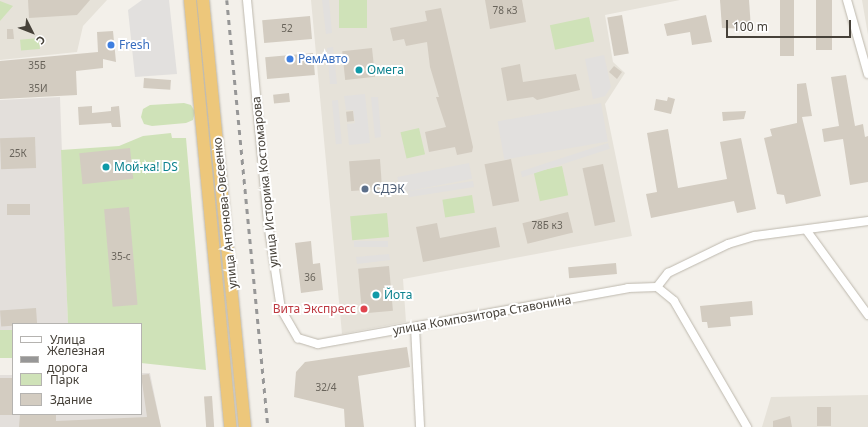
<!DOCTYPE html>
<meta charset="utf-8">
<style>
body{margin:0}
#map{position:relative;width:868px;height:427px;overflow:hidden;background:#f3f0ea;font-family:"Noto Sans",sans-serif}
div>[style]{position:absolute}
.residential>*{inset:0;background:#e6e2d9}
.industrial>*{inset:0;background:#e3dfdb}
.green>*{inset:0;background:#cfe2b8;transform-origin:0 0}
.parking>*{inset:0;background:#e2e0de;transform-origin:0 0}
.building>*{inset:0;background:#d3ccc1;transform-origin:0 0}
.roads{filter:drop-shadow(0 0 1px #bdb8ad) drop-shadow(0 0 1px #bdb8ad)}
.minor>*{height:8px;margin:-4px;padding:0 4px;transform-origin:4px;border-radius:4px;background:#fff}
.highway>*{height:12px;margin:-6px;padding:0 6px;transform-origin:6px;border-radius:6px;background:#edc77b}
.rail>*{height:2.5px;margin-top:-1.25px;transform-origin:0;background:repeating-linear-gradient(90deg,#979797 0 5px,transparent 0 10px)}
.dots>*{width:11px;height:11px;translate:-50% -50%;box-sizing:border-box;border:2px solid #fff;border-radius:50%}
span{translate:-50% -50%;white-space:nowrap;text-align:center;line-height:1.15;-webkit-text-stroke:4px #fff;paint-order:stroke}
.number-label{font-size:10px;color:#69645b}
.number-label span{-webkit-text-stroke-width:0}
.shop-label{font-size:12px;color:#366cbe}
.left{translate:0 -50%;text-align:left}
.culture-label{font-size:12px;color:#0d838f}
.street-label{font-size:12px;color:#464139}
.service-label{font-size:12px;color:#4e5e75}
.health-label{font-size:12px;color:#be3a42}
.right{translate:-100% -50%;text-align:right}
.legend{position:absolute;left:12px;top:323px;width:130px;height:92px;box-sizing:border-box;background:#fff;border:1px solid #b5b3b0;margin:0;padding:5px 7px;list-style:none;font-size:12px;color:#464139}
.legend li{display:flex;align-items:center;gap:8px;height:20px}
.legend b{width:20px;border:1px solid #b5b3b0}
.north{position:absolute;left:12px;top:12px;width:40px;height:40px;-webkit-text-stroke:3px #fff;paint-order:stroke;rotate:132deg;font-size:11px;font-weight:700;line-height:16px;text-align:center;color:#464139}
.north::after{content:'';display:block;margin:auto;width:14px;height:18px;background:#464139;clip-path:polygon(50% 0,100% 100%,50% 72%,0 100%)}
.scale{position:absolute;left:726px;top:20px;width:125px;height:18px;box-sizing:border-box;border:2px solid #464139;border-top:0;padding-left:5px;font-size:12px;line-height:14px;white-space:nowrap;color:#464139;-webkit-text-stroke:3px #fff;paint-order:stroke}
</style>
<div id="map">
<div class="residential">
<div style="clip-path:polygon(0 0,107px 0,83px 26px,77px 52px,0 60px)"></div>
<div style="clip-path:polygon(311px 0,680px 0,605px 15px,613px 62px,625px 73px,605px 104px,632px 236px,403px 279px,406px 322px,342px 334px)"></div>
<div style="clip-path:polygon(862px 0,868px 0,868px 35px)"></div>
<div style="clip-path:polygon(868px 395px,868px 427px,762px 427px,771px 397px)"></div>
</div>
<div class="industrial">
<div style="clip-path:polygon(60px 97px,68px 324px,13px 324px,13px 330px,0 330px,0 100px)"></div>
<div style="clip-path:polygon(141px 373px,150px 373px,161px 427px,0 427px,0 375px,13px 375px,13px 414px,141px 414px)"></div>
</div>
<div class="green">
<div style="left:339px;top:0;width:28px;height:28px"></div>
<div style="clip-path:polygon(0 1px,13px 6px,0 21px)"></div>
<div style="left:589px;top:17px;width:25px;height:40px;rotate:78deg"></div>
<div style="left:39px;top:38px;width:11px;height:19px;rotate:85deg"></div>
<div style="clip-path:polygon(184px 103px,191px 105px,195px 112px,193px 120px,186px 123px,152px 126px,144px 124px,141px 117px,143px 109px,150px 105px)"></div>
<div style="left:419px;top:128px;width:27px;height:19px;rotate:77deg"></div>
<div style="clip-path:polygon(171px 133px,172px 138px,186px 138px,206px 370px,141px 363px,141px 324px,68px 324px,61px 150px,119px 146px,143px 136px)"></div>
<div style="left:562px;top:166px;width:30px;height:29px;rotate:78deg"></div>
<div style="left:472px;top:195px;width:18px;height:30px;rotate:81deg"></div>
<div style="left:387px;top:213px;width:24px;height:37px;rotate:85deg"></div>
<div style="left:0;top:330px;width:13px;height:28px"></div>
</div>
<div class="parking">
<div style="clip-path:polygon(142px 0,169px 0,177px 74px,135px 77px,128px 10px)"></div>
<div style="clip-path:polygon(322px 0,329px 0,332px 33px,326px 34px)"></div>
<div style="clip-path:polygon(333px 47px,337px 84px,330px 84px,327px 48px)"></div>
<div style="clip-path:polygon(604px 55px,611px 87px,605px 96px,593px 99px,585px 59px)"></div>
<div style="clip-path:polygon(365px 94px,370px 143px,349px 145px,347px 124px,355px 123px,353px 110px,346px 110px,344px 96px)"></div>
<div style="clip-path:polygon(371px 97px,378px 97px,381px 137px,375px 138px)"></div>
<div style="left:338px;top:100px;width:44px;height:6px;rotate:85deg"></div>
<div style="left:601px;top:103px;width:39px;height:105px;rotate:80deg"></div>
<div style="left:608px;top:143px;width:6px;height:92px;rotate:72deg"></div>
<div style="left:469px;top:163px;width:16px;height:73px;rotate:79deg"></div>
<div style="left:473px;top:181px;width:6px;height:66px;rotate:81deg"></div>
<div style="left:388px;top:241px;width:6px;height:34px;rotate:90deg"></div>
<div style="clip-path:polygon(389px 254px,390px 260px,357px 264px,356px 257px)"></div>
</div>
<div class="building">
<div style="clip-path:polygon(28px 0,90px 0,77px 15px,29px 18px)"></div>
<div style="clip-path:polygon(485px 0,522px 0,526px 22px,490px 29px)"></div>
<div style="clip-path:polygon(720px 0,749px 0,751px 29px,722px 28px)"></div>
<div style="left:780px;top:0;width:14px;height:56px"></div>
<div style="left:816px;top:0;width:16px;height:50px"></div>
<div style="clip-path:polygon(441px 8px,473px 147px,472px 152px,457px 155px,455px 147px,429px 152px,425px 132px,446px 127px,436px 97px,439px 97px,430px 67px,427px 42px,406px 46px,404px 39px,393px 41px,390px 28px,427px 21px,425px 11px)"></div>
<div style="left:622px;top:15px;width:39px;height:15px;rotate:80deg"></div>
<div style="clip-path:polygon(706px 15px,712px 42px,692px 45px,690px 32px,667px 36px,664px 24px)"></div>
<div style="left:310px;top:16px;width:23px;height:48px;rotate:85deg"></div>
<div style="clip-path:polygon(7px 29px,13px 29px,14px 39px,7px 39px)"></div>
<div style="clip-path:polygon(113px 31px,116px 62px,103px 59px,103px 68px,76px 71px,77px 95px,0 99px,0 61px,98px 52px,97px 32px)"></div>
<div style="left:372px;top:48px;width:29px;height:30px;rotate:84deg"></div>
<div style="left:313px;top:53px;width:22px;height:48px;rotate:85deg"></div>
<div style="clip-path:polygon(520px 64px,523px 82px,576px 74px,580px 90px,537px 100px,533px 97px,507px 101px,501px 68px)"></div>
<div style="clip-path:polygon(614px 66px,622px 72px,617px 79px,609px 72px)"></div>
<div style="clip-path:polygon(846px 75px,855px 126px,863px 124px,865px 137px,868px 136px,868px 182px,850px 185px,843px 139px,824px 142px,822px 129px,839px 126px,831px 77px)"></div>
<div style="left:144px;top:78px;width:27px;height:10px;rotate:4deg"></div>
<div style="clip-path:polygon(806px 83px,812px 116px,802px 117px,821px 196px,786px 204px,784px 195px,777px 194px,764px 138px,772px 136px,770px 129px,797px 123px,797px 84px)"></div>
<div style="left:289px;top:93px;width:9px;height:16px;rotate:84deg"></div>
<div style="clip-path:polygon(668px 97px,675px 99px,671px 114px,654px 110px,656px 99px,667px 101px)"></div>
<div style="clip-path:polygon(92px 106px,92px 113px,111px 111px,111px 107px,119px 106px,121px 127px,112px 127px,111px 123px,79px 125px,78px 107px)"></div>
<div style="left:353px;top:111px;width:10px;height:7px;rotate:84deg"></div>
<div style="clip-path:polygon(746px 111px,744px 119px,723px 121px,722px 112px)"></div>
<div style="clip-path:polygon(668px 129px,678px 188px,727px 179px,720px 142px,741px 138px,756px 209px,737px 213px,734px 201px,651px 218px,646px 194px,657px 192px,647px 133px)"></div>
<div style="left:35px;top:137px;width:31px;height:35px;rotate:88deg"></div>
<div style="left:130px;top:148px;width:31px;height:51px;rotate:84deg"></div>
<div style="left:380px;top:159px;width:30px;height:31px;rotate:86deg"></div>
<div style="left:511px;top:159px;width:43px;height:27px;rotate:79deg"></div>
<div style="left:603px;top:164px;width:59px;height:21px;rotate:78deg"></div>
<div style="left:30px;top:204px;width:11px;height:23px;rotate:90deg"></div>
<div style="left:129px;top:207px;width:98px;height:25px;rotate:85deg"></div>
<div style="left:568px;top:212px;width:21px;height:47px;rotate:76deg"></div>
<div style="clip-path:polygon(437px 223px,440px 238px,496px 227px,500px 247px,423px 262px,416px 227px)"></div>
<div style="clip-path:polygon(311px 241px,313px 264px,320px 263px,323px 290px,301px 293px,295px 243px)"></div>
<div style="left:616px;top:263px;width:11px;height:48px;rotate:85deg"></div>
<div style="left:389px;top:266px;width:45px;height:31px;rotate:85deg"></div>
<div style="clip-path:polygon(752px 301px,753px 315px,730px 317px,731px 326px,708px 328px,707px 322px,702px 322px,700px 306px)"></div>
<div style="left:36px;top:308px;width:16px;height:36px;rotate:86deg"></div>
<div style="clip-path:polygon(407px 347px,410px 367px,358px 376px,364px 427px,345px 427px,344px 409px,294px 397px,296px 372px,305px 362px)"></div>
<div style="clip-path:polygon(149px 374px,161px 427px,19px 427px,20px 414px,56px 414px,56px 421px,147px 417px,141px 375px)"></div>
<div style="left:13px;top:378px;width:37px;height:13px;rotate:90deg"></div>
<div style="left:212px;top:396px;width:31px;height:8px;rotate:86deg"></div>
<div style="left:831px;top:407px;width:19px;height:14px;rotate:90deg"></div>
<div style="clip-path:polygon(790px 416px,792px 427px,773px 427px,773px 421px)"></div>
</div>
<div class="roads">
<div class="minor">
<div style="left:247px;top:0;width:224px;rotate:84.6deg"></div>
<div style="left:268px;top:223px;width:87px;rotate:81.4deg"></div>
<div style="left:281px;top:309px;width:34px;rotate:60deg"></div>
<div style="left:298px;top:338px;width:21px;rotate:17deg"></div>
<div style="left:318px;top:344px;width:315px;rotate:-10.2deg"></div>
<div style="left:628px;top:288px;width:29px;rotate:-2deg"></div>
<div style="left:657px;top:287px;width:22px;rotate:39deg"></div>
<div style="left:674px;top:301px;width:146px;rotate:59.9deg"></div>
<div style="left:847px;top:0;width:77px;rotate:74.2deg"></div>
<div style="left:807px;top:231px;width:104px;rotate:54deg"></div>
<div style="left:657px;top:287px;width:18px;rotate:-52deg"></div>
<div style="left:668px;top:273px;width:67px;rotate:-25.8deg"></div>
<div style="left:728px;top:244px;width:28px;rotate:-17deg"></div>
<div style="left:755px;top:236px;width:114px;rotate:-7.6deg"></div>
<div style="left:415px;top:327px;width:100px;rotate:87.1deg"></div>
</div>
<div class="highway">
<div style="left:190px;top:0;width:429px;rotate:84.6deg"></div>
<div style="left:203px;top:0;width:429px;rotate:84.4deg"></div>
</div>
</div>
<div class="rail">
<div style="left:227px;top:0;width:429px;rotate:84.5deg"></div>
</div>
<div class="dots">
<div style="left:111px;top:45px;background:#3f7fe0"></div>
<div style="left:290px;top:59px;background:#3f7fe0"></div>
<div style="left:359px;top:70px;background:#0f9aa8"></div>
<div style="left:106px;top:167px;background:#0f9aa8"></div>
<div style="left:365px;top:189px;background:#5c6f8a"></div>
<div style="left:376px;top:295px;background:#0f9aa8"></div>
<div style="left:364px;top:309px;background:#e0444e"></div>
</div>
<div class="number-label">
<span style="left:505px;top:11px">78 к3</span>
<span style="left:287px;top:29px">52</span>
<span style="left:37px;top:66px">35Б</span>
<span style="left:38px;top:89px">35И</span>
<span style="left:18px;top:154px">25К</span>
<span style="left:547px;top:226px">78Б к3</span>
<span style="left:121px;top:257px">35-с</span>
<span style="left:310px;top:278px">36</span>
<span style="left:326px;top:388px">32/4</span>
</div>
<div class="shop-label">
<span class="left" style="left:119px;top:45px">Fresh</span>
<span class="left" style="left:298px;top:59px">РемАвто</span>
</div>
<div class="culture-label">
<span class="left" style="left:367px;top:70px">Омега</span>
<span class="left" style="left:114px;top:167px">Мой-ка! DS</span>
<span class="left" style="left:384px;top:295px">Йота</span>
</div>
<div class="street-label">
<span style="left:265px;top:182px;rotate:-96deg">улица Историка Костомарова</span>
<span style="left:225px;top:213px;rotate:-96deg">улица Антонова-Овсеенко</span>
<span style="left:482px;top:315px;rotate:-10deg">улица Композитора Ставонина</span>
</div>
<div class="service-label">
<span class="left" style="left:373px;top:189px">СДЭК</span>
</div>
<div class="health-label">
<span class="right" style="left:356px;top:309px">Вита Экспресс</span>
</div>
<ul class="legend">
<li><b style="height:5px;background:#fff"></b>Улица</li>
<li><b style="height:5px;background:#979797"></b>Железная дорога</li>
<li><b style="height:11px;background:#cfe2b8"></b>Парк</li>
<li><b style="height:11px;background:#d3ccc1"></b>Здание</li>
</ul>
<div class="north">С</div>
<div class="scale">100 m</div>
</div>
